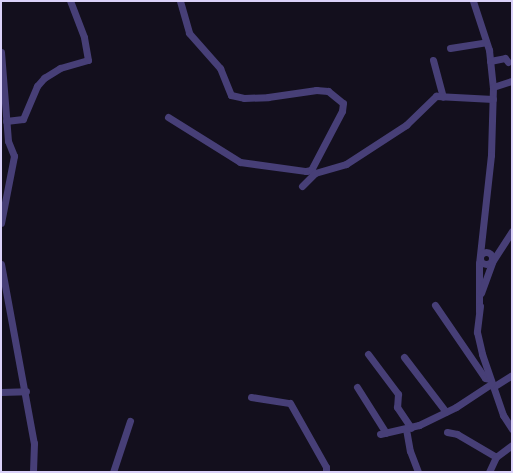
<!DOCTYPE html>
<style>
body{margin:0}
#map{position:relative;width:513px;height:473px;overflow:hidden;background:#130f1d;font-family:"Source Sans 3",sans-serif}
div>[style]{position:absolute}
.minor>*{height:7px;margin:-3.5px;padding:0 3.5px;transform-origin:3.5px;border-radius:3.5px;background:#473f77}
.minor>.ring{margin:-3.5px;padding:0;box-sizing:content-box;background:none;border:7px solid #473f77;border-radius:50%}
span{translate:-50% -50%;white-space:nowrap;text-align:center;line-height:1.15;-webkit-text-stroke:3px #130f1d;paint-order:stroke}
.frame{position:absolute;inset:0;border:2px solid #dad1f9;pointer-events:none}
</style>
<div id="map">
<div class="minor">
<div style="left:180px;top:1px;width:33px;rotate:74deg"></div>
<div style="left:189px;top:33px;width:47px;rotate:48.5deg"></div>
<div style="left:220px;top:68px;width:29px;rotate:68deg"></div>
<div style="left:231px;top:95px;width:13px;rotate:13deg"></div>
<div style="left:244px;top:98px;width:24px;rotate:-2deg"></div>
<div style="left:268px;top:97px;width:49px;rotate:-8.3deg"></div>
<div style="left:316px;top:90px;width:12px;rotate:5deg"></div>
<div style="left:328px;top:91px;width:19px;rotate:39deg"></div>
<div style="left:343px;top:103px;width:8px;rotate:97deg"></div>
<div style="left:342px;top:111px;width:67px;rotate:117.7deg"></div>
<div style="left:473px;top:1px;width:52px;rotate:71.9deg"></div>
<div style="left:489px;top:50px;width:37px;rotate:84deg"></div>
<div style="left:493px;top:87px;width:68px;rotate:91.7deg"></div>
<div style="left:491px;top:155px;width:109px;rotate:96.3deg"></div>
<div style="left:479px;top:263px;width:48px;rotate:90deg"></div>
<div style="left:450px;top:48px;width:36px;rotate:-9deg"></div>
<div style="left:1px;top:52px;width:89px;rotate:85.5deg"></div>
<div style="left:8px;top:141px;width:16px;rotate:68deg"></div>
<div style="left:14px;top:156px;width:68px;rotate:101deg"></div>
<div style="left:433px;top:60px;width:38px;rotate:75deg"></div>
<div style="left:490px;top:61px;width:15px;rotate:-11deg"></div>
<div style="left:505px;top:58px;width:5px;rotate:53deg"></div>
<div style="left:493px;top:87px;width:20px;rotate:-18deg"></div>
<div style="left:168px;top:117px;width:85px;rotate:32deg"></div>
<div style="left:240px;top:162px;width:67px;rotate:7.8deg"></div>
<div style="left:306px;top:171px;width:5px;rotate:-11deg"></div>
<div style="left:311px;top:170px;width:5px;rotate:37deg"></div>
<div style="left:315px;top:173px;width:32px;rotate:-16deg"></div>
<div style="left:346px;top:164px;width:72px;rotate:-33deg"></div>
<div style="left:406px;top:125px;width:42px;rotate:-44deg"></div>
<div style="left:436px;top:96px;width:57px;rotate:3deg"></div>
<div style="left:6px;top:121px;width:17px;rotate:-7deg"></div>
<div style="left:23px;top:119px;width:36px;rotate:-67deg"></div>
<div style="left:37px;top:86px;width:11px;rotate:-49deg"></div>
<div style="left:44px;top:78px;width:19px;rotate:-32deg"></div>
<div style="left:60px;top:68px;width:29px;rotate:-16deg"></div>
<div style="left:88px;top:60px;width:23px;rotate:-100deg"></div>
<div style="left:84px;top:37px;width:39px;rotate:-111deg"></div>
<div style="left:302px;top:186px;width:18px;rotate:-45deg"></div>
<div class="ring" style="left:480px;top:252px;width:5px;height:5px"></div>
<div style="left:1px;top:264px;width:182px;rotate:79.6deg"></div>
<div style="left:34px;top:443px;width:29px;rotate:92deg"></div>
<div style="left:481px;top:293px;width:33px;rotate:-70deg"></div>
<div style="left:492px;top:262px;width:37px;rotate:-57deg"></div>
<div style="left:435px;top:305px;width:88px;rotate:55.6deg"></div>
<div style="left:485px;top:378px;width:5px;rotate:11deg"></div>
<div style="left:480px;top:306px;width:26px;rotate:97deg"></div>
<div style="left:477px;top:332px;width:23px;rotate:77deg"></div>
<div style="left:482px;top:354px;width:65px;rotate:71deg"></div>
<div style="left:503px;top:415px;width:17px;rotate:57deg"></div>
<div style="left:368px;top:354px;width:50px;rotate:53.1deg"></div>
<div style="left:398px;top:394px;width:13px;rotate:94deg"></div>
<div style="left:397px;top:407px;width:25px;rotate:56deg"></div>
<div style="left:404px;top:357px;width:69px;rotate:52.6deg"></div>
<div style="left:357px;top:387px;width:54px;rotate:57.8deg"></div>
<div style="left:493px;top:387px;width:22px;rotate:-32deg"></div>
<div style="left:1px;top:392px;width:25px;rotate:-2deg"></div>
<div style="left:251px;top:397px;width:39px;rotate:9deg"></div>
<div style="left:290px;top:403px;width:73px;rotate:60.6deg"></div>
<div style="left:326px;top:467px;width:5px;rotate:90deg"></div>
<div style="left:406px;top:429px;width:22px;rotate:80deg"></div>
<div style="left:410px;top:451px;width:22px;rotate:69deg"></div>
<div style="left:447px;top:432px;width:10px;rotate:11deg"></div>
<div style="left:457px;top:434px;width:45px;rotate:30.5deg"></div>
<div style="left:380px;top:434px;width:40px;rotate:-13deg"></div>
<div style="left:419px;top:425px;width:41px;rotate:-25.9deg"></div>
<div style="left:456px;top:407px;width:42px;rotate:-33.3deg"></div>
<div style="left:113px;top:472px;width:54px;rotate:-71.6deg"></div>
<div style="left:489px;top:472px;width:17px;rotate:-65deg"></div>
<div style="left:496px;top:457px;width:20px;rotate:-37deg"></div>
</div>
<div class="frame"></div>
</div>
